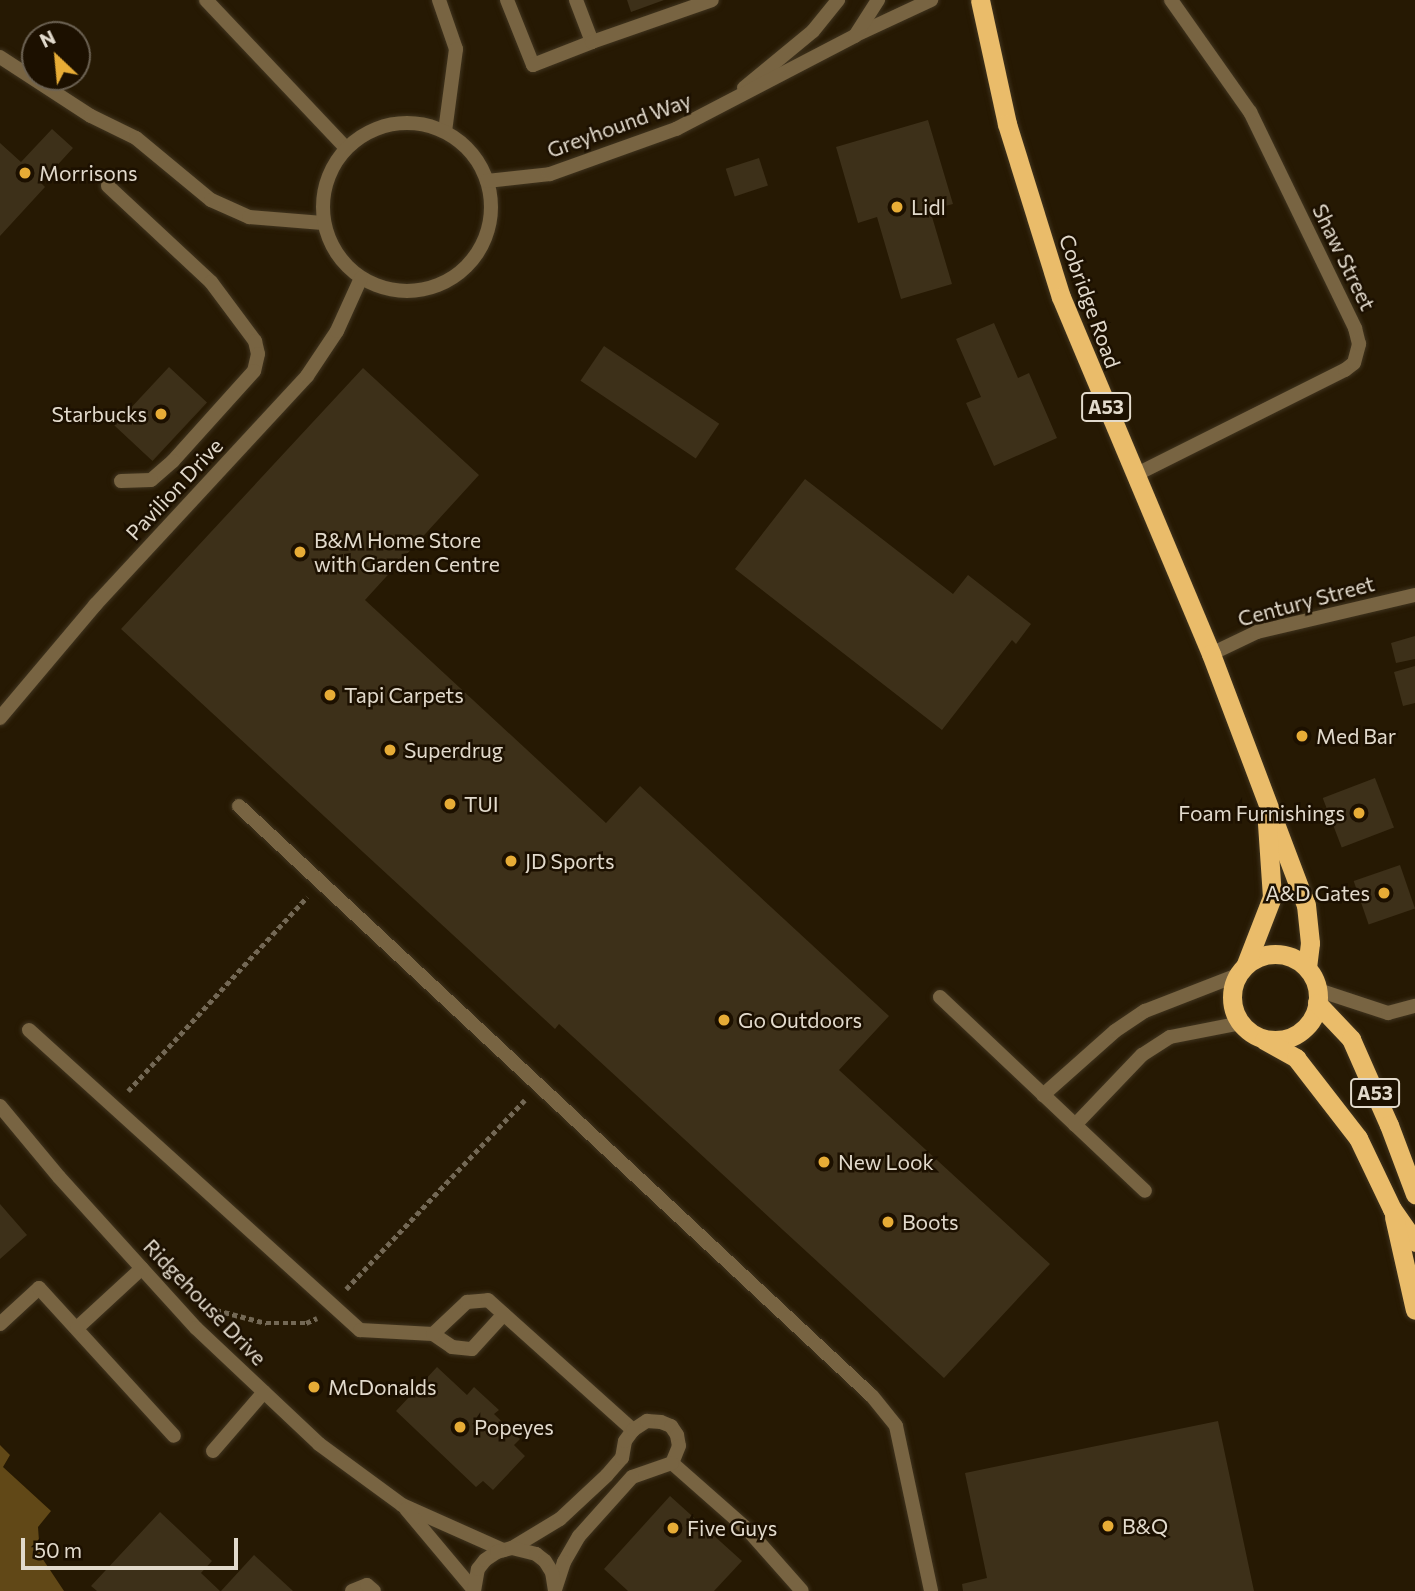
<!DOCTYPE html>
<style>
body{margin:0}
#map{position:relative;width:1415px;height:1591px;overflow:hidden;background:#261903;font-family:Commissioner,sans-serif}
div>[style]{position:absolute}
.forest>*{inset:0;background:#614817}
.building>*{inset:0;background:#3d3019;transform-origin:0 0}
.path>*{height:4.5px;margin-top:-2.25px;transform-origin:0;background:repeating-linear-gradient(90deg,#736855 0 5px,transparent 0 8.5px)}
.roads{filter:drop-shadow(0 0 2px #40341f) drop-shadow(0 0 2px #40341f)}
.service>*{height:14px;margin:-7px;padding:0 7px;transform-origin:7px;border-radius:7px;background:#786442}
.minor>*{height:14px;margin:-7px;padding:0 7px;transform-origin:7px;border-radius:7px;background:#786442}
.minor>.ring{margin:-7px;padding:0;box-sizing:content-box;background:none;border:14px solid #786442;border-radius:50%}
.trunk>*{height:19px;margin:-9.5px;padding:0 9.5px;transform-origin:9.5px;border-radius:9.5px;background:#eabc6a}
.trunk>.ring{margin:-9.5px;padding:0;box-sizing:content-box;background:none;border:19px solid #eabc6a;border-radius:50%}
.dots>*{width:19px;height:19px;translate:-50% -50%;box-sizing:border-box;border:4px solid #1c1000;border-radius:50%}
span{translate:-50% -50%;white-space:nowrap;text-align:center;line-height:1.15;-webkit-text-stroke:5px #1c1000;paint-order:stroke}
.shield-label span{padding:2px 5px;background:#1c1000;border:2px solid;border-radius:5px;-webkit-text-stroke-width:0}
.shield-label{font-size:19px;color:#e2dacc;font-weight:700}
.street-label{font-size:21px;color:#e2dacc}
.poi-label{font-size:21px;color:#e2dacc}
.left{translate:0 -50%;text-align:left}
.right{translate:-100% -50%;text-align:right}
.north{position:absolute;left:21px;top:21px;width:70px;height:70px;box-sizing:border-box;background:#1c1000;border:2px solid #6b6152;border-radius:50%;rotate:334deg;font-size:19px;font-weight:700;line-height:28px;text-align:center;color:#e2dacc}
.north::after{content:'';display:block;margin:auto;width:24px;height:32px;background:#e7ac36;clip-path:polygon(50% 0,100% 100%,50% 72%,0 100%)}
.scale{position:absolute;left:21px;top:1538px;width:217px;height:32px;box-sizing:border-box;border:4px solid #e2dacc;border-top:0;padding-left:9px;font-size:21px;line-height:24px;white-space:nowrap;color:#e2dacc;-webkit-text-stroke:5px #1c1000;paint-order:stroke}
</style>
<div id="map">
<div class="forest">
<div style="clip-path:polygon(0 1445px,10px 1455px,3px 1467px,51px 1511px,38px 1527px,40px 1555px,64px 1591px,0 1591px)"></div>
</div>
<div class="building">
<div style="clip-path:polygon(627px 0,664px 0,631px 12px)"></div>
<div style="clip-path:polygon(928px 120px,953px 204px,930px 210px,952px 284px,901px 299px,877px 217px,858px 223px,836px 147px)"></div>
<div style="clip-path:polygon(52px 129px,73px 148px,41px 183px,45px 187px,0 236px,0 143px,21px 162px)"></div>
<div style="left:759px;top:158px;width:29px;height:35px;rotate:72deg"></div>
<div style="clip-path:polygon(994px 323px,1018px 378px,1029px 373px,1057px 438px,994px 466px,966px 403px,981px 397px,956px 339px)"></div>
<div style="left:604px;top:346px;width:139px;height:42px;rotate:34deg"></div>
<div style="left:169px;top:367px;width:52px;height:80px;rotate:43deg"></div>
<div style="clip-path:polygon(363px 368px,479px 475px,365px 600px,606px 823px,640px 786px,889px 1016px,839px 1070px,1050px 1264px,944px 1378px,559px 1024px,555px 1029px,121px 629px)"></div>
<div style="clip-path:polygon(805px 479px,953px 594px,968px 575px,1031px 624px,1016px 644px,1012px 640px,942px 730px,735px 569px)"></div>
<div style="clip-path:polygon(1415px 636px,1415px 659px,1396px 663px,1391px 643px)"></div>
<div style="clip-path:polygon(1415px 666px,1415px 703px,1403px 706px,1394px 672px)"></div>
<div style="left:1375px;top:778px;width:53px;height:56px;rotate:69deg"></div>
<div style="left:1400px;top:865px;width:46px;height:49px;rotate:71deg"></div>
<div style="clip-path:polygon(0 1204px,27px 1235px,0 1259px)"></div>
<div style="clip-path:polygon(437px 1367px,467px 1395px,474px 1387px,499px 1410px,494px 1414px,520px 1439px,514px 1445px,525px 1456px,493px 1490px,483px 1481px,476px 1487px,396px 1411px)"></div>
<div style="clip-path:polygon(1218px 1421px,1254px 1591px,963px 1591px,962px 1584px,987px 1578px,965px 1473px)"></div>
<div style="clip-path:polygon(670px 1496px,742px 1561px,714px 1591px,628px 1591px,604px 1569px)"></div>
<div style="clip-path:polygon(160px 1512px,212px 1561px,201px 1573px,220px 1591px,97px 1591px,91px 1586px)"></div>
<div style="clip-path:polygon(254px 1555px,293px 1591px,221px 1591px)"></div>
</div>
<div class="path">
<div style="left:128px;top:1091px;width:264px;rotate:-47.3deg"></div>
<div style="left:346px;top:1289px;width:260px;rotate:-46.6deg"></div>
<div style="left:216px;top:1310px;width:52px;rotate:14.6deg"></div>
<div style="left:266px;top:1323px;width:40px"></div>
<div style="left:306px;top:1323px;width:12px;rotate:-24deg"></div>
</div>
<div class="roads">
<div class="service">
<div style="left:439px;top:0;width:52px;rotate:70.9deg"></div>
<div style="left:456px;top:49px;width:83px;rotate:97.6deg"></div>
<div style="left:507px;top:0;width:70px;rotate:68.2deg"></div>
<div style="left:533px;top:65px;width:63px;rotate:-21.3deg"></div>
<div style="left:576px;top:0;width:45px;rotate:69.1deg"></div>
<div style="left:592px;top:42px;width:127px;rotate:-19.3deg"></div>
<div style="left:0;top:57px;width:108px;rotate:33deg"></div>
<div style="left:91px;top:116px;width:50px;rotate:26.1deg"></div>
<div style="left:136px;top:138px;width:97px;rotate:39.6deg"></div>
<div style="left:211px;top:200px;width:42px;rotate:24.1deg"></div>
<div style="left:249px;top:217px;width:74px;rotate:4.6deg"></div>
<div style="left:108px;top:186px;width:141px;rotate:43deg"></div>
<div style="left:211px;top:282px;width:74px;rotate:53.3deg"></div>
<div style="left:255px;top:341px;width:13px;rotate:77deg"></div>
<div style="left:258px;top:354px;width:17px;rotate:103deg"></div>
<div style="left:254px;top:371px;width:121px;rotate:132deg"></div>
<div style="left:173px;top:461px;width:29px;rotate:139deg"></div>
<div style="left:151px;top:480px;width:30px;rotate:178deg"></div>
<div style="left:239px;top:806px;width:865px;rotate:42.99deg"></div>
<div style="left:872px;top:1396px;width:38px;rotate:51deg"></div>
<div style="left:896px;top:1426px;width:169px;rotate:78deg"></div>
<div style="left:1318px;top:990px;width:74px;rotate:18.2deg"></div>
<div style="left:1388px;top:1013px;width:28px;rotate:-15deg"></div>
<div style="left:940px;top:997px;width:282px;rotate:43.4deg"></div>
<div style="left:29px;top:1030px;width:447px;rotate:42.2deg"></div>
<div style="left:360px;top:1330px;width:73px;rotate:3.1deg"></div>
<div style="left:433px;top:1334px;width:23px;rotate:34deg"></div>
<div style="left:452px;top:1347px;width:20px;rotate:6deg"></div>
<div style="left:472px;top:1349px;width:47px;rotate:-47.6deg"></div>
<div style="left:1043px;top:1095px;width:96px;rotate:-41.6deg"></div>
<div style="left:1115px;top:1031px;width:36px;rotate:-34deg"></div>
<div style="left:1145px;top:1011px;width:100px;rotate:-21.2deg"></div>
<div style="left:1075px;top:1125px;width:97px;rotate:-46.3deg"></div>
<div style="left:1142px;top:1055px;width:33px;rotate:-33deg"></div>
<div style="left:1170px;top:1037px;width:72px;rotate:-11.2deg"></div>
<div style="left:0;top:1324px;width:53px;rotate:-42.7deg"></div>
<div style="left:39px;top:1288px;width:200px;rotate:47.6deg"></div>
<div style="left:77px;top:1328px;width:88px;rotate:-42.7deg"></div>
<div style="left:433px;top:1334px;width:47px;rotate:-43.3deg"></div>
<div style="left:467px;top:1302px;width:21px;rotate:-5deg"></div>
<div style="left:488px;top:1300px;width:195px;rotate:41.9deg"></div>
<div style="left:213px;top:1451px;width:78px;rotate:-49.2deg"></div>
<div style="left:672px;top:1463px;width:101px;rotate:41.4deg"></div>
<div style="left:748px;top:1530px;width:81px;rotate:48.5deg"></div>
<div style="left:512px;top:1548px;width:56px;rotate:-31.1deg"></div>
<div style="left:560px;top:1519px;width:64px;rotate:-43.1deg"></div>
<div style="left:607px;top:1475px;width:23px;rotate:-49deg"></div>
<div style="left:622px;top:1458px;width:17px;rotate:-80deg"></div>
<div style="left:625px;top:1441px;width:14px;rotate:-54deg"></div>
<div style="left:633px;top:1430px;width:17px;rotate:-33deg"></div>
<div style="left:647px;top:1421px;width:14px;rotate:4deg"></div>
<div style="left:661px;top:1422px;width:11px;rotate:22deg"></div>
<div style="left:671px;top:1426px;width:11px;rotate:56deg"></div>
<div style="left:677px;top:1435px;width:11px;rotate:80deg"></div>
<div style="left:679px;top:1446px;width:18px;rotate:112deg"></div>
<div style="left:672px;top:1463px;width:42px;rotate:160.7deg"></div>
<div style="left:632px;top:1477px;width:79px;rotate:131.9deg"></div>
<div style="left:579px;top:1536px;width:30px;rotate:120deg"></div>
<div style="left:564px;top:1562px;width:28px;rotate:108deg"></div>
<div style="left:352px;top:1591px;width:16px;rotate:-22deg"></div>
<div style="left:367px;top:1585px;width:9px;rotate:41deg"></div>
</div>
<div class="minor">
<div style="left:206px;top:0;width:204px;rotate:46.6deg"></div>
<div style="left:856px;top:35px;width:83px;rotate:-25deg"></div>
<div style="left:744px;top:88px;width:89px;rotate:-39.6deg"></div>
<div style="left:813px;top:31px;width:40px;rotate:-51deg"></div>
<div class="ring" style="left:323px;top:123px;width:154px;height:154px"></div>
<div style="left:487px;top:181px;width:63px;rotate:-6.3deg"></div>
<div style="left:550px;top:174px;width:134px;rotate:-19.7deg"></div>
<div style="left:676px;top:129px;width:202px;rotate:-27.5deg"></div>
<div style="left:855px;top:36px;width:43px;rotate:-57.4deg"></div>
<div style="left:1135px;top:475px;width:235px;rotate:-26.6deg"></div>
<div style="left:1345px;top:370px;width:11px;rotate:-38deg"></div>
<div style="left:1354px;top:363px;width:20px;rotate:-75deg"></div>
<div style="left:1359px;top:344px;width:16px;rotate:-104deg"></div>
<div style="left:1355px;top:328px;width:240px;rotate:-115.9deg"></div>
<div style="left:1250px;top:112px;width:137px;rotate:-125.2deg"></div>
<div style="left:1211px;top:654px;width:51px;rotate:-25.6deg"></div>
<div style="left:1257px;top:632px;width:162px;rotate:-13.2deg"></div>
<div style="left:0;top:718px;width:148px;rotate:-49.9deg"></div>
<div style="left:95px;top:605px;width:312px;rotate:-47.2deg"></div>
<div style="left:307px;top:376px;width:54px;rotate:-56.3deg"></div>
<div style="left:337px;top:331px;width:58px;rotate:-65.6deg"></div>
<div style="left:0;top:1106px;width:92px;rotate:50.3deg"></div>
<div style="left:59px;top:1177px;width:204px;rotate:47.8deg"></div>
<div style="left:196px;top:1328px;width:169px;rotate:43.3deg"></div>
<div style="left:319px;top:1444px;width:103px;rotate:36.3deg"></div>
<div style="left:402px;top:1505px;width:111px;rotate:24deg"></div>
<div style="left:406px;top:1509px;width:106px;rotate:50deg"></div>
<div style="left:474px;top:1591px;width:22px;rotate:-80deg"></div>
<div style="left:478px;top:1569px;width:11px;rotate:-52deg"></div>
<div style="left:485px;top:1560px;width:14px;rotate:-34deg"></div>
<div style="left:497px;top:1552px;width:16px;rotate:-15deg"></div>
<div style="left:512px;top:1548px;width:25px;rotate:14deg"></div>
<div style="left:536px;top:1554px;width:11px;rotate:38deg"></div>
<div style="left:545px;top:1561px;width:13px;rotate:58deg"></div>
<div style="left:552px;top:1572px;width:19px;rotate:81deg"></div>
</div>
<div class="trunk">
<div style="left:980px;top:0;width:127px;rotate:77.7deg"></div>
<div style="left:1007px;top:124px;width:181px;rotate:72.7deg"></div>
<div style="left:1061px;top:297px;width:387px;rotate:67.2deg"></div>
<div style="left:1211px;top:654px;width:268px;rotate:69.3deg"></div>
<div style="left:1306px;top:905px;width:38px;rotate:84deg"></div>
<div style="left:1310px;top:943px;width:24px;rotate:97deg"></div>
<div class="ring" style="left:1232px;top:954px;width:67px;height:67px"></div>
<div style="left:1246px;top:964px;width:72px;rotate:-68.8deg"></div>
<div style="left:1272px;top:897px;width:74px;rotate:-93.9deg"></div>
<div style="left:1317px;top:1003px;width:50px;rotate:46.6deg"></div>
<div style="left:1351px;top:1039px;width:94px;rotate:66.2deg"></div>
<div style="left:1389px;top:1125px;width:74px;rotate:69.4deg"></div>
<div style="left:1264px;top:1040px;width:37px;rotate:29deg"></div>
<div style="left:1296px;top:1058px;width:101px;rotate:52.2deg"></div>
<div style="left:1358px;top:1138px;width:79px;rotate:64.4deg"></div>
<div style="left:1392px;top:1209px;width:40px;rotate:55.1deg"></div>
<div style="left:1394px;top:1217px;width:95px;rotate:77.3deg"></div>
</div>
</div>
<div class="dots">
<div style="left:25px;top:173px;background:#e7ac36"></div>
<div style="left:897px;top:207px;background:#e7ac36"></div>
<div style="left:161px;top:414px;background:#e7ac36"></div>
<div style="left:300px;top:552px;background:#e7ac36"></div>
<div style="left:330px;top:695px;background:#e7ac36"></div>
<div style="left:1302px;top:736px;background:#e7ac36"></div>
<div style="left:390px;top:750px;background:#e7ac36"></div>
<div style="left:450px;top:804px;background:#e7ac36"></div>
<div style="left:1359px;top:813px;background:#e7ac36"></div>
<div style="left:511px;top:861px;background:#e7ac36"></div>
<div style="left:1384px;top:893px;background:#e7ac36"></div>
<div style="left:724px;top:1020px;background:#e7ac36"></div>
<div style="left:824px;top:1162px;background:#e7ac36"></div>
<div style="left:888px;top:1222px;background:#e7ac36"></div>
<div style="left:314px;top:1387px;background:#e7ac36"></div>
<div style="left:460px;top:1427px;background:#e7ac36"></div>
<div style="left:1108px;top:1526px;background:#e7ac36"></div>
<div style="left:673px;top:1528px;background:#e7ac36"></div>
</div>
<div class="shield-label">
<span style="left:1106px;top:407px">A53</span>
<span style="left:1375px;top:1093px">A53</span>
</div>
<div class="street-label">
<span style="left:619px;top:125px;rotate:-20deg">Greyhound Way</span>
<span style="left:1344px;top:257px;rotate:64deg">Shaw Street</span>
<span style="left:1090px;top:301px;rotate:70deg">Cobridge Road</span>
<span style="left:174px;top:489px;rotate:-47deg">Pavilion Drive</span>
<span style="left:1306px;top:601px;rotate:-15deg">Century Street</span>
<span style="left:205px;top:1302px;rotate:46deg">Ridgehouse Drive</span>
</div>
<div class="poi-label">
<span class="left" style="left:39px;top:173px">Morrisons</span>
<span class="left" style="left:911px;top:207px">Lidl</span>
<span class="right" style="left:147px;top:414px">Starbucks</span>
<span class="left" style="left:314px;top:552px">B&amp;M Home Store<br>with Garden Centre</span>
<span class="left" style="left:344px;top:695px">Tapi Carpets</span>
<span class="left" style="left:1316px;top:736px">Med Bar</span>
<span class="left" style="left:404px;top:750px">Superdrug</span>
<span class="left" style="left:464px;top:804px">TUI</span>
<span class="right" style="left:1345px;top:813px">Foam Furnishings</span>
<span class="left" style="left:525px;top:861px">JD Sports</span>
<span class="right" style="left:1370px;top:893px">A&amp;D Gates</span>
<span class="left" style="left:738px;top:1020px">Go Outdoors</span>
<span class="left" style="left:838px;top:1162px">New Look</span>
<span class="left" style="left:902px;top:1222px">Boots</span>
<span class="left" style="left:328px;top:1387px">McDonalds</span>
<span class="left" style="left:474px;top:1427px">Popeyes</span>
<span class="left" style="left:1122px;top:1526px">B&amp;Q</span>
<span class="left" style="left:687px;top:1528px">Five Guys</span>
</div>
<div class="north">N</div>
<div class="scale">50 m</div>
</div>
